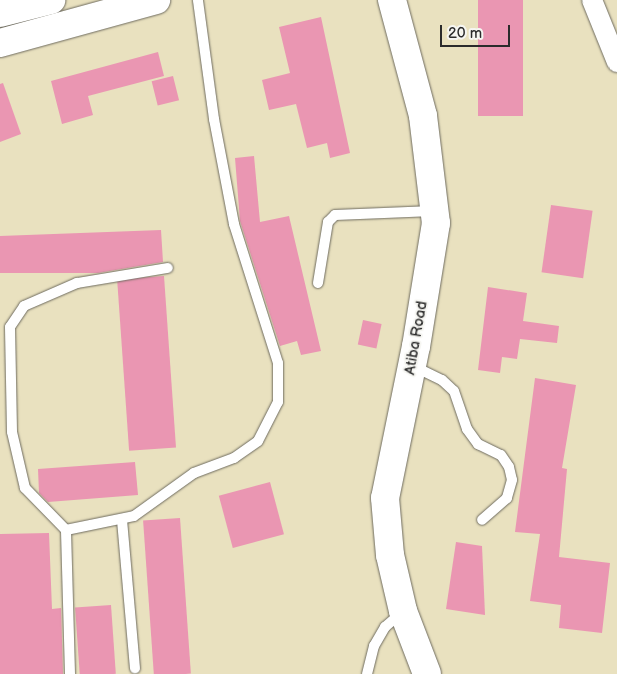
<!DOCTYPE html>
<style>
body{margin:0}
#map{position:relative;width:617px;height:674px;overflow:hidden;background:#e9e1bf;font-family:"Balsamiq Sans",sans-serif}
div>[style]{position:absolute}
.building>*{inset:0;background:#ea96b2;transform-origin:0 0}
.roads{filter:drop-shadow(0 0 1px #6e6b5f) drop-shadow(0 0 1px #6e6b5f)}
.lane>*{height:10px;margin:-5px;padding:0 5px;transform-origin:5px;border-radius:5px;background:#fff}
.street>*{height:20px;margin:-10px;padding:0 10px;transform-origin:10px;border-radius:10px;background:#fff}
.secondary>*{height:28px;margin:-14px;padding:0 14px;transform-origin:14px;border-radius:14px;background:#fff}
span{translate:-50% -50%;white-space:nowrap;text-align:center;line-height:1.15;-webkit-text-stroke:4px #f6f6f2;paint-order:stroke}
.street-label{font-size:15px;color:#2b2b2b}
.scale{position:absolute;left:440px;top:25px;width:70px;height:22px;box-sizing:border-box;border:2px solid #2b2b2b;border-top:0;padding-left:6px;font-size:15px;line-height:18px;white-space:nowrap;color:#2b2b2b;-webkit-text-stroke:4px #f6f6f2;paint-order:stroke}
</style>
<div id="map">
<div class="building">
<div style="left:478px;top:0;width:45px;height:116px"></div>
<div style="clip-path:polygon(321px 17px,350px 153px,330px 158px,327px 143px,307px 148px,296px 104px,269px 110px,262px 80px,290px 73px,279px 27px)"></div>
<div style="clip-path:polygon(158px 52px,164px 76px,88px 96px,93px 115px,62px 124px,51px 81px)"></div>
<div style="left:173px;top:76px;width:25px;height:22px;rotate:76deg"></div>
<div style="clip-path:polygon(3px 83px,21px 134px,0 142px,0 84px)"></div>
<div style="clip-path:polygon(254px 156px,260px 222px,289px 216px,321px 351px,301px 355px,297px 341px,280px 346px,240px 221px,235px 158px)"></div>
<div style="left:551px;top:205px;width:42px;height:68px;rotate:8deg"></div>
<div style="clip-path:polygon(161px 230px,163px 262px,98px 273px,0 273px,0 236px)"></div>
<div style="left:164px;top:276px;width:172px;height:47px;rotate:86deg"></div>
<div style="clip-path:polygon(488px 287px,527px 293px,523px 321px,559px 326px,557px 343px,520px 339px,517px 359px,502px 357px,500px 373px,478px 370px)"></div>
<div style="left:363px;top:320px;width:19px;height:25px;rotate:12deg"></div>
<div style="clip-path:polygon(535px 378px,576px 385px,562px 468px,567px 469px,559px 557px,610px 563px,602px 633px,559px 628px,561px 605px,530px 601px,540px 534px,515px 532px)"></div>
<div style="clip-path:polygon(135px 462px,138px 495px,48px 502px,39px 493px,38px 469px)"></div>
<div style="left:270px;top:482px;width:54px;height:53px;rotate:75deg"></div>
<div style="left:180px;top:518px;width:156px;height:37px;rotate:86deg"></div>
<div style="clip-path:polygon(49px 533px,52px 609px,61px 608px,63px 674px,0 674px,0 534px)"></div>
<div style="clip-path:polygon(456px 542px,482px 546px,485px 615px,446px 609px)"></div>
<div style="left:111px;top:605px;width:69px;height:36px;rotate:86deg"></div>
</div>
<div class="roads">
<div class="lane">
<div style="left:318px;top:283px;width:62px;rotate:-80.7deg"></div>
<div style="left:328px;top:222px;width:10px;rotate:-45deg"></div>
<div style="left:335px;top:215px;width:98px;rotate:-2.3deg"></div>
<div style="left:413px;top:366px;width:32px;rotate:26deg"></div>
<div style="left:442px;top:380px;width:16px;rotate:43deg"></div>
<div style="left:454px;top:391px;width:40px;rotate:71.1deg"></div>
<div style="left:467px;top:429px;width:19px;rotate:54deg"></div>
<div style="left:478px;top:444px;width:25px;rotate:26deg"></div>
<div style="left:501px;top:455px;width:14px;rotate:56deg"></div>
<div style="left:509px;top:467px;width:13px;rotate:77deg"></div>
<div style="left:512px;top:480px;width:19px;rotate:106deg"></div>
<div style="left:507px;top:498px;width:33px;rotate:139deg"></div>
<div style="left:122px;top:520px;width:149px;rotate:85deg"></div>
<div style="left:66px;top:530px;width:59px;rotate:-134.3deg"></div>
<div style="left:25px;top:488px;width:57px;rotate:-103.1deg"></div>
<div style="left:12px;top:432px;width:105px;rotate:-91.1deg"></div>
<div style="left:10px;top:327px;width:25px;rotate:-56deg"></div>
<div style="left:24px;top:306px;width:58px;rotate:-23.5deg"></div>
<div style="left:77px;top:283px;width:92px;rotate:-9.4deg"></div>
<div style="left:70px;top:674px;width:144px;rotate:-91.6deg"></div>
<div style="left:66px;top:530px;width:69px;rotate:-11.6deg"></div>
<div style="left:134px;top:516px;width:74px;rotate:-35.6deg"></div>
<div style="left:194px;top:473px;width:43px;rotate:-20.6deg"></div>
<div style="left:234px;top:458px;width:29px;rotate:-35deg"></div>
<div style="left:258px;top:441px;width:44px;rotate:-62.9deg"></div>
<div style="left:278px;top:402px;width:39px;rotate:-90deg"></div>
<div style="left:278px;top:363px;width:146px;rotate:-107.6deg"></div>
<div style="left:234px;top:224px;width:107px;rotate:-100.8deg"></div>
<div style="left:214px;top:119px;width:120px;rotate:-97.7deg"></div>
<div style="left:367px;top:674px;width:29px;rotate:-76deg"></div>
<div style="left:374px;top:646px;width:22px;rotate:-60deg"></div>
<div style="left:385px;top:627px;width:23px;rotate:-41deg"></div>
</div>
<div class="street">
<div style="left:592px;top:0;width:67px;rotate:68deg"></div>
</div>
<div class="secondary">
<div style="left:392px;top:0;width:120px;rotate:75deg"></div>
<div style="left:423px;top:116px;width:108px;rotate:83.1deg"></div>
<div style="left:436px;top:223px;width:125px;rotate:99.2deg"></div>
<div style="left:416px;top:346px;width:155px;rotate:101.5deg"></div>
<div style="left:385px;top:498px;width:57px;rotate:85deg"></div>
<div style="left:390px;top:555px;width:57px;rotate:76.9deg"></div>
<div style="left:403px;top:611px;width:67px;rotate:69.1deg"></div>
<div style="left:0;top:13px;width:53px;rotate:-14.3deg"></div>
<div style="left:0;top:43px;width:162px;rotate:-15.4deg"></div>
</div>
</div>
<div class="street-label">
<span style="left:416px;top:338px;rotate:-80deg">Atiba Road</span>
</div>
<div class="scale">20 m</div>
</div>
